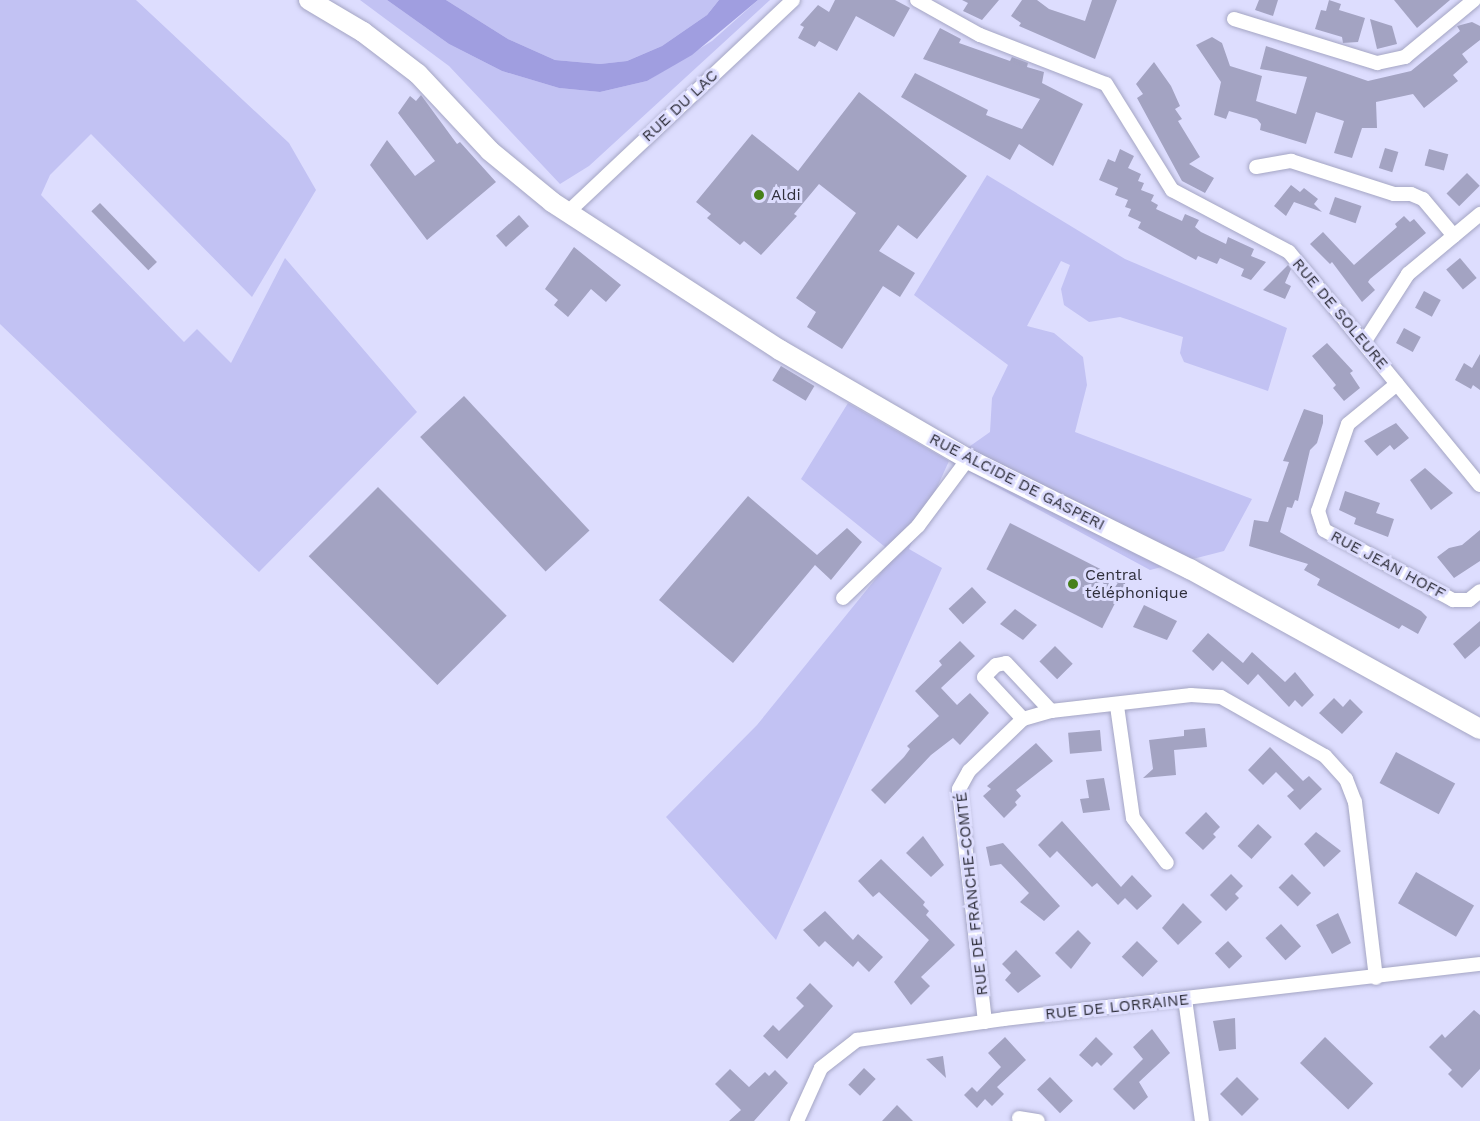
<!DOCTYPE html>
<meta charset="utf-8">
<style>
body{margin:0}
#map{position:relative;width:1480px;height:1121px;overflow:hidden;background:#ddddfe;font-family:"Work Sans",sans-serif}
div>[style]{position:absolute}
.green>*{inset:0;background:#c2c2f3}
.water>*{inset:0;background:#a09ee0}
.building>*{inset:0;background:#a3a3c2;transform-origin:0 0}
.roads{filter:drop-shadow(0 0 2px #a4a5c3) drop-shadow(0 0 2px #a4a5c3)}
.minor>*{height:14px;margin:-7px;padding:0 7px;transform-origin:7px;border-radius:7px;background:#fff}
.secondary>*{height:20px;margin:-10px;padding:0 10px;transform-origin:10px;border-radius:10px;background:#fff}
.dots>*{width:16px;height:16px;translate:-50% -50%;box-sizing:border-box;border:3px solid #ddddfe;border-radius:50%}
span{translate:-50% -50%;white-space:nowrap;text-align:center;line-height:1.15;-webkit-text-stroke:6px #ddddfe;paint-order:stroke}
.street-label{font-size:16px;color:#30303c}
.poi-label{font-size:16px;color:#30303c}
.left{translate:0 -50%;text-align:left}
</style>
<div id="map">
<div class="green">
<div style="clip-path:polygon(0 0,136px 0,289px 143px,316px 190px,252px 297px,91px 134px,50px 175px,41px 195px,184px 342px,197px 329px,231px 363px,285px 258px,417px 412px,259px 572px,0 324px)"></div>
<div style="clip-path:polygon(360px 0,387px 0,449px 44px,502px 71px,559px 88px,600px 92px,647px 81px,712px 41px,758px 0,770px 0,589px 166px,560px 184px,449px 66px)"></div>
<div style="clip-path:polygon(446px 0,719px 0,707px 15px,662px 46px,627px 61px,600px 64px,555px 60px,508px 39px)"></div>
<div style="clip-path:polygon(987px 175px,1125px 259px,1287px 328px,1268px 391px,1184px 362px,1180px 353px,1183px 337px,1120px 317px,1089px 322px,1064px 305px,1061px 289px,1070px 265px,1061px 261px,1027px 326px,1054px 333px,1083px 357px,1087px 385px,1075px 432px,1252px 499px,1224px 551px,1150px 570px,949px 461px,909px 549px,942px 568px,776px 940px,666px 817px,757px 725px,895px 555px,801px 479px,848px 403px,949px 461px,990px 432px,992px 398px,1008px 365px,914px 295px)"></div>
</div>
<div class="water">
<div style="clip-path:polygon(387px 0,446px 0,508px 39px,555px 60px,600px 64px,627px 61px,662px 46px,707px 15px,719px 0,758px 0,692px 55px,647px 81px,600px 92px,559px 88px,502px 71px,449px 44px)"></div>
</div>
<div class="building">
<div style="clip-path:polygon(835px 0,895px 0,910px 8px,894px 37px,856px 16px,837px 51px,819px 41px,815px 47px,798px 38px,804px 27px,800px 25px,818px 5px,829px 12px)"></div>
<div style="clip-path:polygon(962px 0,999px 0,982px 20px,963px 11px,968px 3px)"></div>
<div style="clip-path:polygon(1022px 0,1037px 0,1049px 9px,1085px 21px,1092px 0,1117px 0,1095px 59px,1019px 26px,1021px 23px,1011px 16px)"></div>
<div style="clip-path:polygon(1259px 0,1278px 0,1273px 16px,1255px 10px)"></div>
<div style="clip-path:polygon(1329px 0,1341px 4px,1339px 10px,1365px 18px,1358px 42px,1343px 43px,1342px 37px,1315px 29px,1321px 10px,1326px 11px)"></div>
<div style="clip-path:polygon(1394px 0,1450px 0,1417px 28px)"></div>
<div style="clip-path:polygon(1370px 19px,1392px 26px,1397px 44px,1377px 49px)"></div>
<div style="clip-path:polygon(1472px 22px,1480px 26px,1480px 40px,1462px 54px,1468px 62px,1453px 75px,1458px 81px,1424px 108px,1413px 94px,1376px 102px,1377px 128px,1362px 128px,1352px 158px,1334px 153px,1344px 121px,1316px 112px,1306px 144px,1260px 130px,1261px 124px,1257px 119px,1229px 111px,1226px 119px,1214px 115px,1221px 82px,1196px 45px,1212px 37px,1222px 43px,1230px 66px,1262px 76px,1256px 101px,1296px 114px,1307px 77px,1260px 69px,1266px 46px,1368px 81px,1411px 71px,1460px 31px,1457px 26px)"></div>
<div style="clip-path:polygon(940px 28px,961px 39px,959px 43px,1010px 61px,1012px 57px,1028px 63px,1027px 67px,1044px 72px,1042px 83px,1083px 104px,1053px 166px,1019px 144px,1010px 160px,901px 97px,915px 73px,988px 110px,986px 115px,1022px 129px,1040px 99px,923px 59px)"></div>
<div style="clip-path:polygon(1154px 62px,1171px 86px,1180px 106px,1175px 109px,1182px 119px,1178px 121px,1200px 157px,1189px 164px,1214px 178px,1205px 193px,1182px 181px,1137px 98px,1143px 94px,1136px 84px)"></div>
<div style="clip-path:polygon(859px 92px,967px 176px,917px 239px,898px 225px,879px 251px,915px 273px,900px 297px,883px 286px,842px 349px,807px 327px,816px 312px,796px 298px,856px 213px,819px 184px,794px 214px,797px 216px,761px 255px,744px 241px,740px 245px,707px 218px,711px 214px,696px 202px,752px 134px,798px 171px)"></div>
<div style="clip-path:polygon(421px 95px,457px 144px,460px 142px,496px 182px,427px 240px,370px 165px,387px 140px,415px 176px,435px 161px,398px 113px,410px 96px,416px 101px)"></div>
<div style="left:1385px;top:148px;width:14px;height:21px;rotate:17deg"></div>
<div style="clip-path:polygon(1120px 149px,1134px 156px,1128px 168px,1141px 174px,1138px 181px,1144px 183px,1141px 190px,1154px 195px,1151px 201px,1158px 205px,1156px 209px,1182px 221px,1185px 214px,1199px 220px,1195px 227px,1201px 232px,1226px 244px,1228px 237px,1254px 249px,1251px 256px,1266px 262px,1251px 280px,1241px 276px,1244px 269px,1220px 258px,1217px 264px,1198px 256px,1196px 260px,1138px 228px,1141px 222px,1128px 216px,1131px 209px,1125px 207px,1128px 200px,1115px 195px,1118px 188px,1099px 180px,1108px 159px,1115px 162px)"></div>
<div style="left:1429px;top:149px;width:20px;height:17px;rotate:15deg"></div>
<div style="left:1467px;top:173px;width:18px;height:29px;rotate:45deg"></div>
<div style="clip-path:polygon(1291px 185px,1300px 192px,1304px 188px,1318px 199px,1314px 204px,1322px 212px,1294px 202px,1286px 216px,1274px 206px)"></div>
<div style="left:1335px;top:197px;width:28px;height:18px;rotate:19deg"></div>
<div style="left:100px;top:203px;width:82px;height:12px;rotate:46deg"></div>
<div style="left:519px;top:215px;width:15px;height:31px;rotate:48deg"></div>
<div style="clip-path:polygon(1404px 216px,1410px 222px,1414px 219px,1426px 233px,1370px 279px,1368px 282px,1375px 290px,1362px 302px,1332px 262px,1330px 264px,1310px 244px,1323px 232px,1354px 265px,1397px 227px,1395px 224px)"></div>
<div style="clip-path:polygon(574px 247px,621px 285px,606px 302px,591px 289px,568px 317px,554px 305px,558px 300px,545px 289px)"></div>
<div style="left:1460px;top:258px;width:26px;height:18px;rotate:50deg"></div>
<div style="clip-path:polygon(1288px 265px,1291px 269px,1285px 283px,1291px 286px,1285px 299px,1263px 290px)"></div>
<div style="left:1424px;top:291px;width:19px;height:19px;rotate:28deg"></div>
<div style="left:1404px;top:328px;width:19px;height:17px;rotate:28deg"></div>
<div style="clip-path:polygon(1327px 343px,1353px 371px,1350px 373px,1360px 388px,1344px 401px,1333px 388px,1336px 385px,1312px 356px)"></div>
<div style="clip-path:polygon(1480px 354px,1480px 390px,1473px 385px,1471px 389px,1455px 380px,1464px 363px,1472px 368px)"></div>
<div style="left:781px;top:366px;width:39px;height:17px;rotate:31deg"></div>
<div style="left:464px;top:396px;width:184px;height:60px;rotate:47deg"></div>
<div style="clip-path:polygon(1304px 409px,1323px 415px,1323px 423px,1317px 443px,1310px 450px,1298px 501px,1295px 500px,1292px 508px,1287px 507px,1280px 532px,1421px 611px,1427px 617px,1418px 634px,1402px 625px,1399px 629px,1317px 585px,1320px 579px,1304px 570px,1308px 564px,1249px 546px,1254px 520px,1268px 522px,1289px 462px,1283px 461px)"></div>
<div style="clip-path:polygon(1396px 423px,1409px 438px,1394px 450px,1390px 445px,1377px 456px,1364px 441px)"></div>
<div style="clip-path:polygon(1425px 468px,1453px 493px,1431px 510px,1410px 480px)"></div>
<div style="left:378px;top:487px;width:182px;height:98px;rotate:45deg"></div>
<div style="clip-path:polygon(1345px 491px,1380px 503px,1376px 513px,1394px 519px,1388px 537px,1354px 524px,1356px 518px,1339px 510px)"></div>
<div style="clip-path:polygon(748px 496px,817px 555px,847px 528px,862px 542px,831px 580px,815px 565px,733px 663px,659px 600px)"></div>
<div style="left:1010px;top:523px;width:130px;height:52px;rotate:27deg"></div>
<div style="clip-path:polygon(1480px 530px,1480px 561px,1454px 578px,1437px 557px,1449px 548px,1462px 545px)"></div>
<div style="left:972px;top:587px;width:21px;height:32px;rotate:47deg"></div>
<div style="clip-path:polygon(1144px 605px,1177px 621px,1167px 640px,1133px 627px)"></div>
<div style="clip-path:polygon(1015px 609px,1037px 625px,1023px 640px,1000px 624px)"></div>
<div style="clip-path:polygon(1480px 621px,1480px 646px,1465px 659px,1453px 644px)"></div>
<div style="clip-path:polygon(1208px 633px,1243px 663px,1252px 652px,1285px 682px,1295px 672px,1314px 695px,1302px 707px,1295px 700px,1289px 707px,1258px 674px,1248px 685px,1222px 661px,1213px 671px,1192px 651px)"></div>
<div style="clip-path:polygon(960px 641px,975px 656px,941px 688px,957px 705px,970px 693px,989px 713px,960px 745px,953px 738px,931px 755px,885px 804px,871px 790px,904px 757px,910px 749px,907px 746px,939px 716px,915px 691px,942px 665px,939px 661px)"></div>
<div style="left:1055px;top:646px;width:25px;height:22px;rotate:45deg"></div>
<div style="clip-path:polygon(1334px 698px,1343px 707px,1350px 699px,1363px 712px,1342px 734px,1319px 713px)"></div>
<div style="clip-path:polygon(1205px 728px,1207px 747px,1174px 750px,1176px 775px,1143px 778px,1153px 769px,1149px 740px,1184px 736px,1184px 730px)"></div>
<div style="left:1100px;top:730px;width:21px;height:32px;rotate:85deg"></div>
<div style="clip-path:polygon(1036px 743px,1053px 761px,1016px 790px,1021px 796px,1015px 802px,1017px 805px,1004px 818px,983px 796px,991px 789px,987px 786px)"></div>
<div style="clip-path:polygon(1270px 747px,1303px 781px,1309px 776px,1322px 789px,1300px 810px,1287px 796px,1294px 790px,1276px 772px,1263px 785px,1248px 770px)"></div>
<div style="left:1396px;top:752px;width:67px;height:35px;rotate:28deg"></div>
<div style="clip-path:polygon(1104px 778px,1110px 810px,1083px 813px,1080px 799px,1089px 798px,1086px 780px)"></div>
<div style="clip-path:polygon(1206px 812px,1220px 827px,1213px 834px,1216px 837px,1203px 850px,1185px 833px)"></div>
<div style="clip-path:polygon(1062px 821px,1121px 887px,1132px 875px,1152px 896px,1137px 910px,1125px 898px,1118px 905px,1097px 883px,1092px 887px,1057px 851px,1050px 858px,1038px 845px)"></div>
<div style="left:1258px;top:824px;width:19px;height:30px;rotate:43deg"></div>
<div style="clip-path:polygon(1316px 832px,1341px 851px,1324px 867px,1304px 844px)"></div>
<div style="clip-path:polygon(923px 836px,944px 865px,931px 877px,906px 853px)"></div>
<div style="clip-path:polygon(1003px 843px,1060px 906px,1044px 921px,1020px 902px,1029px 893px,1001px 864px,990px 866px,986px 847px)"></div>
<div style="clip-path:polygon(881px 859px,925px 902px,923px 905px,929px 911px,926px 915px,955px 945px,921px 977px,930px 986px,911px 1005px,894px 982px,929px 940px,879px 892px,873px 897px,858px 881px)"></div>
<div style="left:1416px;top:872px;width:67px;height:36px;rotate:30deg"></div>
<div style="clip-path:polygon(1231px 874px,1243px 886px,1235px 894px,1239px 898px,1226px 911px,1210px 895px)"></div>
<div style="left:1292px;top:874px;width:27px;height:19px;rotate:45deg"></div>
<div style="clip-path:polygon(1183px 903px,1202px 922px,1178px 945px,1162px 928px)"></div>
<div style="clip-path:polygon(825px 911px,853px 940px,858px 934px,883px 957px,869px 972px,858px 961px,853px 967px,825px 941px,819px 947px,803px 930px)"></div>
<div style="clip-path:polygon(1338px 913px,1351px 943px,1332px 954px,1316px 925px)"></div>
<div style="left:1281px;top:924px;width:30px;height:21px;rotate:48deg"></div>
<div style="clip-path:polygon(1078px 930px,1091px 943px,1071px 969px,1055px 953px)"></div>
<div style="left:1137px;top:941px;width:29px;height:22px;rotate:44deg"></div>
<div style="left:1228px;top:941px;width:21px;height:18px;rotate:47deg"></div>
<div style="clip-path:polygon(1016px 950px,1041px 976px,1018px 993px,1005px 980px,1011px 973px,1002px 964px)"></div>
<div style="clip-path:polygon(810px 983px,833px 1006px,787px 1059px,763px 1036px,773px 1025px,779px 1031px,804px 1006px,796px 998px)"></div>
<div style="clip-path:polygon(1474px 1010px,1480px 1015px,1480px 1069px,1462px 1088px,1448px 1074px,1452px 1070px,1429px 1047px,1442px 1034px,1445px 1038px)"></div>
<div style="clip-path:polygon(1235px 1018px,1236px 1049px,1219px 1051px,1213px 1021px)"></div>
<div style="clip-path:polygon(1152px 1029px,1170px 1053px,1139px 1082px,1148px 1097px,1134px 1110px,1113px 1089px,1143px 1059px,1133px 1047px)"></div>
<div style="clip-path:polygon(1005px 1037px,1026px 1060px,997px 1087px,1004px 1094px,992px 1106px,985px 1099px,977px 1108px,964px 1095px,972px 1087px,977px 1092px,1001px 1067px,988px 1053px)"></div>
<div style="clip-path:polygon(1096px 1037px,1113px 1054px,1101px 1066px,1097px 1062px,1092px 1067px,1079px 1055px)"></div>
<div style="left:1325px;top:1037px;width:67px;height:36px;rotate:44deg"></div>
<div style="clip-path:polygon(943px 1056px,946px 1078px,926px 1059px)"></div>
<div style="left:864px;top:1068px;width:16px;height:23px;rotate:43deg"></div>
<div style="clip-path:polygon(730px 1069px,749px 1087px,765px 1072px,769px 1076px,775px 1070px,788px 1083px,754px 1121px,729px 1121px,741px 1110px,715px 1084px)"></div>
<div style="left:1050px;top:1077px;width:33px;height:18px;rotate:46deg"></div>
<div style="left:1237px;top:1077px;width:31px;height:24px;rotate:45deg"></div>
<div style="clip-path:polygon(897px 1105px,913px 1121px,882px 1121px)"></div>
</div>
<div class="roads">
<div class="minor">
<div style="left:917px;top:0;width:72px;rotate:29.1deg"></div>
<div style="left:980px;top:35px;width:135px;rotate:21.3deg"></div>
<div style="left:1106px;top:84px;width:125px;rotate:58.1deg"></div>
<div style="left:1172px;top:190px;width:132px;rotate:27.9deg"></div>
<div style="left:1289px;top:252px;width:301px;rotate:50.7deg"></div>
<div style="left:1234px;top:19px;width:150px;rotate:17.1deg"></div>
<div style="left:1377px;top:63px;width:29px;rotate:-12deg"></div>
<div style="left:1405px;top:57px;width:89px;rotate:-39.6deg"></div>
<div style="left:1256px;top:167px;width:36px;rotate:-10deg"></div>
<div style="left:1291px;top:161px;width:108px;rotate:17.8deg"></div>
<div style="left:1394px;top:194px;width:17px"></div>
<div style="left:1411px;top:194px;width:13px;rotate:23deg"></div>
<div style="left:1423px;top:199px;width:48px;rotate:50deg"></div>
<div style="left:568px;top:212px;width:309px;rotate:-43.3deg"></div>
<div style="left:1365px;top:341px;width:80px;rotate:-57.3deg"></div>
<div style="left:1408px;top:274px;width:94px;rotate:-39.8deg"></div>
<div style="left:1397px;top:384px;width:63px;rotate:140.8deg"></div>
<div style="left:1348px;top:424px;width:92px;rotate:109deg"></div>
<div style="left:1318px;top:511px;width:20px;rotate:72deg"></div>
<div style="left:1324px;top:530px;width:147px;rotate:28.5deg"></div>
<div style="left:1453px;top:600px;width:16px"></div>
<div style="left:1469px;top:600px;width:14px;rotate:-39deg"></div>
<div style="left:843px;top:598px;width:104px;rotate:-43.8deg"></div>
<div style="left:918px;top:526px;width:84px;rotate:-53.3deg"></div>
<div style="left:1117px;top:706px;width:113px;rotate:81.9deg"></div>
<div style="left:1133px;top:818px;width:56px;rotate:52.9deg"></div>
<div style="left:1023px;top:719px;width:57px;rotate:-132.9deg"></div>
<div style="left:984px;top:677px;width:17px;rotate:-45deg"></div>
<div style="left:996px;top:665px;width:10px;rotate:-11deg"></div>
<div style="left:1006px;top:663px;width:66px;rotate:46.8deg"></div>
<div style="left:1185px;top:999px;width:123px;rotate:82.1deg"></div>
<div style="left:985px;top:1022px;width:234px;rotate:-96.4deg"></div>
<div style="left:959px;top:789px;width:21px;rotate:-61deg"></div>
<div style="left:969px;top:771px;width:75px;rotate:-43.9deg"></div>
<div style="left:1023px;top:719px;width:29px;rotate:-16deg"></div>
<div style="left:1051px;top:711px;width:141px;rotate:-6.5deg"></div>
<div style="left:1191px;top:695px;width:30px;rotate:4deg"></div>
<div style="left:1221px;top:697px;width:120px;rotate:29.6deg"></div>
<div style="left:1325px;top:756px;width:31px;rotate:48deg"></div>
<div style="left:1346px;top:779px;width:25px;rotate:69deg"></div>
<div style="left:1355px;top:802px;width:177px;rotate:83.2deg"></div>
<div style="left:1019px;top:1118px;width:19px;rotate:9deg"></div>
<div style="left:797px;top:1121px;width:58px;rotate:-65.6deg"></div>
<div style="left:821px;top:1068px;width:46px;rotate:-37.9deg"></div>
<div style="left:857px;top:1040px;width:148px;rotate:-8.1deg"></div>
<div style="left:1004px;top:1019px;width:479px;rotate:-6.6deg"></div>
</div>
<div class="secondary">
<div style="left:309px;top:0;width:63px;rotate:30.7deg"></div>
<div style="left:363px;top:32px;width:69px;rotate:37.4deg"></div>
<div style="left:418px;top:74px;width:105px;rotate:46.9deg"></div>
<div style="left:490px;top:151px;width:80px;rotate:39.4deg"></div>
<div style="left:552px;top:202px;width:272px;rotate:33deg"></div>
<div style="left:780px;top:350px;width:217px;rotate:30.1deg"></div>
<div style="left:968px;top:459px;width:248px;rotate:26.4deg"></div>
<div style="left:1190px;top:569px;width:331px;rotate:28.9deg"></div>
</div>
</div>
<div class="dots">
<div style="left:759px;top:195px;background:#47801a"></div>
<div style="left:1073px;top:584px;background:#47801a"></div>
</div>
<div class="street-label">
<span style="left:680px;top:106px;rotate:-43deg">RUE DU LAC</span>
<span style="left:1340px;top:314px;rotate:50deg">RUE DE SOLEURE</span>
<span style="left:1017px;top:482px;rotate:27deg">RUE ALCIDE DE GASPERI</span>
<span style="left:1388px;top:565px;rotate:28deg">RUE JEAN HOFF</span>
<span style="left:972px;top:894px;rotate:-96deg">RUE DE FRANCHE-COMTÉ</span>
<span style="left:1117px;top:1007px;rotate:-6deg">RUE DE LORRAINE</span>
</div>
<div class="poi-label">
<span class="left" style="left:771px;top:195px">Aldi</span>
<span class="left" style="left:1085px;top:584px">Central<br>téléphonique</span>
</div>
</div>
